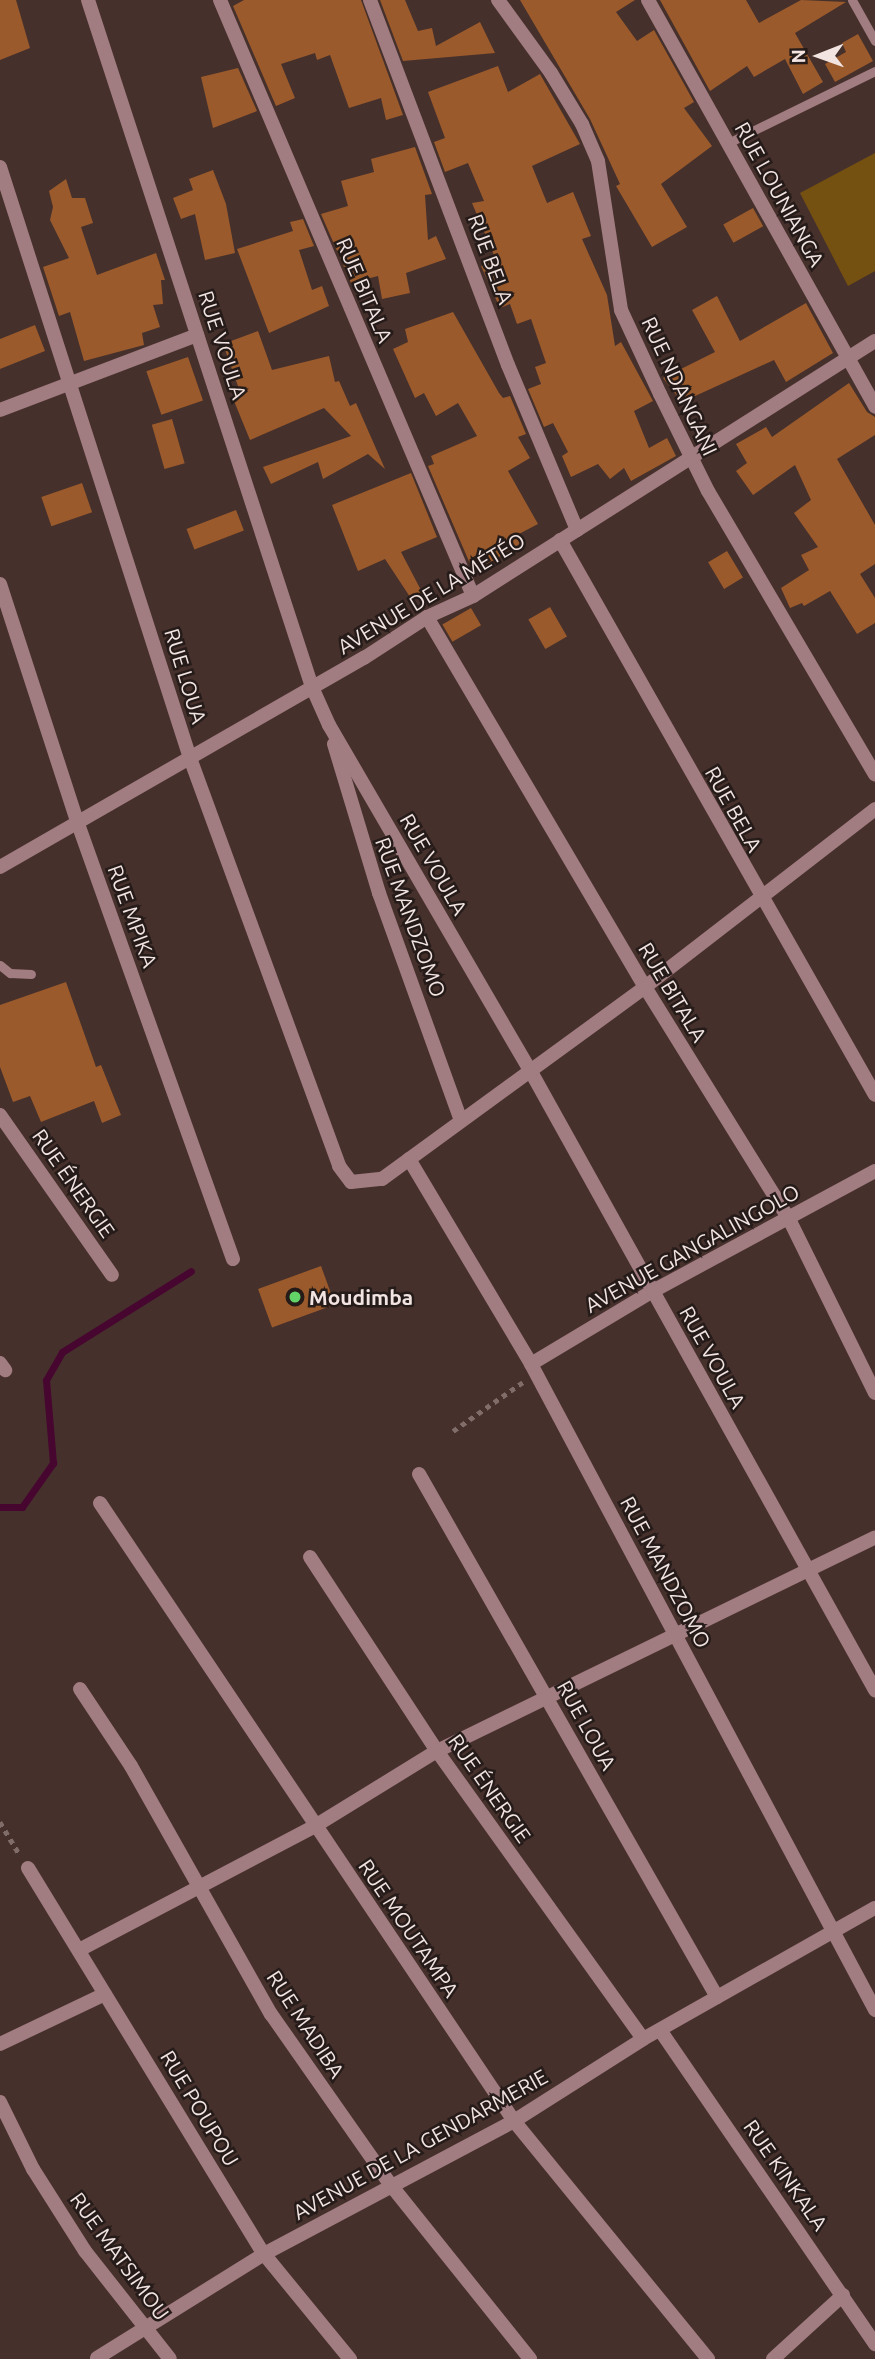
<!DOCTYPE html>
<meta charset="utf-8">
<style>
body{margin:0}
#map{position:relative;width:875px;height:2359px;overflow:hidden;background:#46302c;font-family:Ubuntu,sans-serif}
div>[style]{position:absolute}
.green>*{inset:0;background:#745111}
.stream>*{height:7px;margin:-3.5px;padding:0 3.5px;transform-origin:3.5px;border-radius:3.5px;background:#47062f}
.building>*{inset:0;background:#9a5a2b;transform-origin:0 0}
.path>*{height:4.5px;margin-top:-2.25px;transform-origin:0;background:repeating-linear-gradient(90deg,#806c69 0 5px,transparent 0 10px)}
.lane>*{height:9px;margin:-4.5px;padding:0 4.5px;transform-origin:4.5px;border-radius:4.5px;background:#a17c80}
.street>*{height:14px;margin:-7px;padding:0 7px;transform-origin:7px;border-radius:7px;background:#a17c80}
.dots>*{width:19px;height:19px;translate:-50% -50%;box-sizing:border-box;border:4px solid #251b19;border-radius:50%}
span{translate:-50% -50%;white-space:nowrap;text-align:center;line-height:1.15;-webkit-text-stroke:5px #251b19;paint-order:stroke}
.street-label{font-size:21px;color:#f2e4e1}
.poi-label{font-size:21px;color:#f2e4e1;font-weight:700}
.left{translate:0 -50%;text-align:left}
.north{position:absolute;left:784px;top:21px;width:70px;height:70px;-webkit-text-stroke:5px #251b19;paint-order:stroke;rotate:269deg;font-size:19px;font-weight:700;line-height:28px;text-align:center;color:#f2e4e1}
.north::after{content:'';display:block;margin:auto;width:24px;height:32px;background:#f2e4e1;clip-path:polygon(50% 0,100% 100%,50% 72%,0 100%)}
</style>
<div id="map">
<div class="green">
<div style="clip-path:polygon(875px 153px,875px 271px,848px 286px,800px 193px)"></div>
</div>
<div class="stream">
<div style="left:0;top:1507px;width:22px"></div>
<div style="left:22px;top:1507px;width:54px;rotate:-54.8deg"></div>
<div style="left:53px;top:1463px;width:83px;rotate:-94.8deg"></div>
<div style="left:46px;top:1380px;width:32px;rotate:-60deg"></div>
<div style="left:62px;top:1352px;width:152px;rotate:-32.1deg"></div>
</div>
<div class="building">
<div style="clip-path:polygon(0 0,16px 0,30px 48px,0 60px)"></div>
<div style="clip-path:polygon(244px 0,361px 0,403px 115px,386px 120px,381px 98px,349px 108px,330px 55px,317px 60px,315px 53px,281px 64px,295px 98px,276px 106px,233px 6px)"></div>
<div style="clip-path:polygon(380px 0,405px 0,418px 31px,432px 28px,436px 46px,480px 22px,495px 53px,403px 61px)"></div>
<div style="clip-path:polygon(520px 0,635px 0,616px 12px,637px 41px,654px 30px,694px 102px,684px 108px,712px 146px,661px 184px,687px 227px,652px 247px,616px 186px,620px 184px,590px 119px)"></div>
<div style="clip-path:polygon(660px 0,746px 0,759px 23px,801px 0,846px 2px,795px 33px,823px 82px,803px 94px,785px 59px,754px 77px,747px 66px,710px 91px)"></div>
<div style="clip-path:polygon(858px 34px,873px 61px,835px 82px,825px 64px,846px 52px,842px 43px)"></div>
<div style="clip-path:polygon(498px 66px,508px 92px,540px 74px,580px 144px,532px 166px,547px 203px,573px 192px,591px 236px,582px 239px,607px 295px,615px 346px,621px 342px,653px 401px,634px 411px,649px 448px,667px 438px,676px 456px,631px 481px,624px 468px,610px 479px,598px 464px,571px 477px,562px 456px,568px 452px,553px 423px,544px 427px,528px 389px,541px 384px,535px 367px,546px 363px,531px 319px,517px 324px,510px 304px,500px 308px,481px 266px,496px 260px,472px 203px,484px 201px,468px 163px,445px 172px,434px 142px,445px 138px,428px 92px)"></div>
<div style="clip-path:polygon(238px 68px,257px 111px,213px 128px,201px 77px)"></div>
<div style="clip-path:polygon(415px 147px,432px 194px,425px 195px,428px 240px,436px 236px,446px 259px,406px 273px,410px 293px,382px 299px,378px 276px,351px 283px,321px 214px,348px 206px,341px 181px,374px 172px,371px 159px)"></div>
<div style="clip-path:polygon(213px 170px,226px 204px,235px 253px,205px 260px,195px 214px,181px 219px,173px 198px,193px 190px,189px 179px)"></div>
<div style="clip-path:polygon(66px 179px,72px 198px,85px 198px,93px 223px,81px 227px,97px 275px,156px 253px,165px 280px,161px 280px,163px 304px,153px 305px,160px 327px,142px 333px,144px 345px,84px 361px,70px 312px,59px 316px,43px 267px,69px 258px,50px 220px,53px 207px,49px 191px)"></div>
<div style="left:753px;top:208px;width:21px;height:34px;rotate:61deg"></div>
<div style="clip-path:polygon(303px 219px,314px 246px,299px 250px,312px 290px,322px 286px,329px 306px,269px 333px,237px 249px,293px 231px,290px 222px)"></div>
<div style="clip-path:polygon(717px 296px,740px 341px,806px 303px,833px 353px,786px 382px,774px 360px,682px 402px,663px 378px,715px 352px,692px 310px)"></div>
<div style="clip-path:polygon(453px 312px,499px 393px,503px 398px,510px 396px,526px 434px,518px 437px,530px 458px,508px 471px,538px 524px,517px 535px,521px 543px,474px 573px,428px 466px,434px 464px,431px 456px,477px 436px,458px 403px,436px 416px,424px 393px,415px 398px,393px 349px,408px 342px,405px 329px)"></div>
<div style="clip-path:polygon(35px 325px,45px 351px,0 369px,0 339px)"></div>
<div style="clip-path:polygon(258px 331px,272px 370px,329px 356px,335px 382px,339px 381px,350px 406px,356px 403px,385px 469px,368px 454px,323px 479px,318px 462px,271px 484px,263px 467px,351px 436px,324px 408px,250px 440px,234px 401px,232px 392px,239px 389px,223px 344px)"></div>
<div style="left:188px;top:357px;width:46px;height:44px;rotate:71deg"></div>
<div style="clip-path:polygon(849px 383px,867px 412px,875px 417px,875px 435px,837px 459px,875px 525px,875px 564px,860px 574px,875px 598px,875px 623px,857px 634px,830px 591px,804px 606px,802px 603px,790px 608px,781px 588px,809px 570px,801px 555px,818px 547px,794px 513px,811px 500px,795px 465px,753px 495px,736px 471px,747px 463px,736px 444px,766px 427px,772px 437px)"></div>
<div style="left:172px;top:419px;width:46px;height:21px;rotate:74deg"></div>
<div style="clip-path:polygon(411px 473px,437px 537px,401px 552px,423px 594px,412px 600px,385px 559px,358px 571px,332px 505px)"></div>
<div style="left:82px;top:483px;width:31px;height:43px;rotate:71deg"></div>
<div style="left:236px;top:510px;width:22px;height:53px;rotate:69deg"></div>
<div style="left:727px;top:551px;width:31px;height:22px;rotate:59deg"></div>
<div style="left:550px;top:607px;width:34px;height:25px;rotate:60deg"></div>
<div style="left:471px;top:608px;width:20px;height:33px;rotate:60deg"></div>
<div style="clip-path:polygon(66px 982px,96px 1067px,101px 1065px,121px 1115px,102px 1123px,94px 1101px,41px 1122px,30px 1096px,13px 1102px,0 1067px,0 1005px)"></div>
<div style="left:321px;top:1266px;width:41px;height:67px;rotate:70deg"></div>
</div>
<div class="path">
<div style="left:453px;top:1431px;width:85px;rotate:-35deg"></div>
<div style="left:0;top:1822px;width:39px;rotate:59deg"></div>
</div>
<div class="lane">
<div style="left:852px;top:0;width:47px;rotate:60.7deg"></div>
<div style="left:728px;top:143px;width:164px;rotate:-26.1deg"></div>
<div style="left:0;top:965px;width:13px;rotate:39deg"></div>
<div style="left:10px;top:973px;width:21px;rotate:3deg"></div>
</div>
<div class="street">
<div style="left:88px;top:0;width:723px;rotate:71.94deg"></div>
<div style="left:312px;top:687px;width:42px;rotate:65.9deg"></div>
<div style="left:329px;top:725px;width:399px;rotate:59.8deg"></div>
<div style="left:530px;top:1070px;width:710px;rotate:60.91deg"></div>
<div style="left:220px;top:0;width:647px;rotate:67deg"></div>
<div style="left:370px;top:0;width:390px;rotate:69.3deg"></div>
<div style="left:508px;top:365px;width:179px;rotate:67.3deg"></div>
<div style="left:498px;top:0;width:90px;rotate:54deg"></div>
<div style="left:551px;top:73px;width:60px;rotate:58.7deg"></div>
<div style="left:582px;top:124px;width:40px;rotate:66.6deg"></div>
<div style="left:598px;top:161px;width:151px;rotate:81.2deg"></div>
<div style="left:621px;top:310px;width:93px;rotate:65.1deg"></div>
<div style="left:660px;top:394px;width:108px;rotate:63.7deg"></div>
<div style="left:708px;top:491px;width:329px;rotate:59.5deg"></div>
<div style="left:648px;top:0;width:466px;rotate:60.8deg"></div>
<div style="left:0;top:167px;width:621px;rotate:72.18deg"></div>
<div style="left:190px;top:758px;width:434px;rotate:69.9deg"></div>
<div style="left:339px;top:1166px;width:20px;rotate:53deg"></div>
<div style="left:351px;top:1182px;width:31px;rotate:-6deg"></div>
<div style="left:382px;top:1179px;width:326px;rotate:-36.1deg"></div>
<div style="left:645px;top:987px;width:291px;rotate:-37.7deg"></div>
<div style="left:0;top:410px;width:211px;rotate:-20.8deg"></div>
<div style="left:560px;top:540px;width:638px;rotate:60.42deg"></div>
<div style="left:0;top:584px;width:249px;rotate:72deg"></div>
<div style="left:77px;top:821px;width:465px;rotate:70.4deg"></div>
<div style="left:427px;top:617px;width:429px;rotate:59.5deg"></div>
<div style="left:645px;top:987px;width:273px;rotate:58.2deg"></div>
<div style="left:789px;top:1219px;width:194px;rotate:63.7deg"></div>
<div style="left:334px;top:744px;width:156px;rotate:73.2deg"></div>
<div style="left:379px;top:893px;width:242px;rotate:70.2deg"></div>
<div style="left:0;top:867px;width:420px;rotate:-29.9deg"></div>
<div style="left:364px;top:658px;width:75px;rotate:-33.1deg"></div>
<div style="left:427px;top:617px;width:51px;rotate:-24.5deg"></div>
<div style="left:473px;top:596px;width:476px;rotate:-32.4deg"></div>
<div style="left:0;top:1115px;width:195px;rotate:55deg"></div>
<div style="left:409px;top:1159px;width:239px;rotate:59.2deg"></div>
<div style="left:531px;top:1364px;width:732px;rotate:61.96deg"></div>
<div style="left:0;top:1363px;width:9px;rotate:54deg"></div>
<div style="left:531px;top:1364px;width:142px;rotate:-30.9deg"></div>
<div style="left:653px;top:1291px;width:252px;rotate:-28.4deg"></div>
<div style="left:419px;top:1474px;width:602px;rotate:60.33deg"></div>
<div style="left:100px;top:1503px;width:744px;rotate:56.18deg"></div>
<div style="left:514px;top:2121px;width:307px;rotate:50.8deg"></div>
<div style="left:310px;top:1557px;width:232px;rotate:56.8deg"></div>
<div style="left:437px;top:1751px;width:354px;rotate:54.4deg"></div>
<div style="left:80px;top:1689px;width:92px;rotate:56.5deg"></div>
<div style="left:131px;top:1766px;width:285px;rotate:60.6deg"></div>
<div style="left:271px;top:2014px;width:208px;rotate:55deg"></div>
<div style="left:390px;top:2184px;width:224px;rotate:51.3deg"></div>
<div style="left:28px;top:1868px;width:452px;rotate:58.6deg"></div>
<div style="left:264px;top:2254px;width:136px;rotate:50.7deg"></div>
<div style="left:81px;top:1949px;width:264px;rotate:-27.7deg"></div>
<div style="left:315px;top:1826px;width:143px;rotate:-31.6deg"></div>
<div style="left:437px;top:1751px;width:487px;rotate:-26deg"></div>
<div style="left:660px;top:2030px;width:381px;rotate:55.6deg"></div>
<div style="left:0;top:2044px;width:116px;rotate:-25.5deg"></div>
<div style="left:0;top:2102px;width:75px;rotate:63.8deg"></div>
<div style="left:33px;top:2169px;width:97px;rotate:57.6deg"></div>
<div style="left:85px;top:2251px;width:137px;rotate:51.8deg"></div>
<div style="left:97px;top:2358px;width:197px;rotate:-31.9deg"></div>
<div style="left:264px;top:2254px;width:283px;rotate:-28deg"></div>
<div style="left:514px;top:2121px;width:153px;rotate:-32.4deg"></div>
<div style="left:643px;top:2039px;width:266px;rotate:-29.5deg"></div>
<div style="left:773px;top:2359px;width:95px;rotate:-42.4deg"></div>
</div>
<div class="dots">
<div style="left:295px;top:1297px;background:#63d468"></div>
</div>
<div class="street-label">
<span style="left:780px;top:194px;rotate:61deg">RUE LOUNIANGA</span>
<span style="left:491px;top:259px;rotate:70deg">RUE BELA</span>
<span style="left:365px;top:290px;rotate:67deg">RUE BITALA</span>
<span style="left:223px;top:345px;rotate:72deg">RUE VOULA</span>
<span style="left:680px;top:386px;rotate:65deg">RUE NDANGANI</span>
<span style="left:431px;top:593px;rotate:-31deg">AVENUE DE LA MÉTÉO</span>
<span style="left:186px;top:676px;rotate:73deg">RUE LOUA</span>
<span style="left:734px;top:809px;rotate:61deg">RUE BELA</span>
<span style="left:434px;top:864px;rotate:60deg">RUE VOULA</span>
<span style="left:133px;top:916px;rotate:70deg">RUE MPIKA</span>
<span style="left:411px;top:917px;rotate:70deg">RUE MANDZOMO</span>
<span style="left:673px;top:992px;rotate:59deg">RUE BITALA</span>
<span style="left:74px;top:1183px;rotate:55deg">RUE ÉNERGIE</span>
<span style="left:692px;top:1248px;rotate:-29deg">AVENUE GANGALINGOLO</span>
<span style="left:713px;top:1357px;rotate:61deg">RUE VOULA</span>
<span style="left:666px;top:1572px;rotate:62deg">RUE MANDZOMO</span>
<span style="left:587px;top:1725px;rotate:61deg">RUE LOUA</span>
<span style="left:490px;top:1788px;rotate:55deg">RUE ÉNERGIE</span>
<span style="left:409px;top:1928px;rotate:56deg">RUE MOUTAMPA</span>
<span style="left:306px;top:2024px;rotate:57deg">RUE MADIBA</span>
<span style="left:200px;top:2108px;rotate:59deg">RUE POUPOU</span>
<span style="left:420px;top:2144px;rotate:-29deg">AVENUE DE LA GENDARMERIE</span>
<span style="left:786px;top:2175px;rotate:55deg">RUE KINKALA</span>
<span style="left:120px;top:2256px;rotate:54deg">RUE MATSIMOU</span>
</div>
<div class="poi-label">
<span class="left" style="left:309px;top:1297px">Moudimba</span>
</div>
<div class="north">N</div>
</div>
